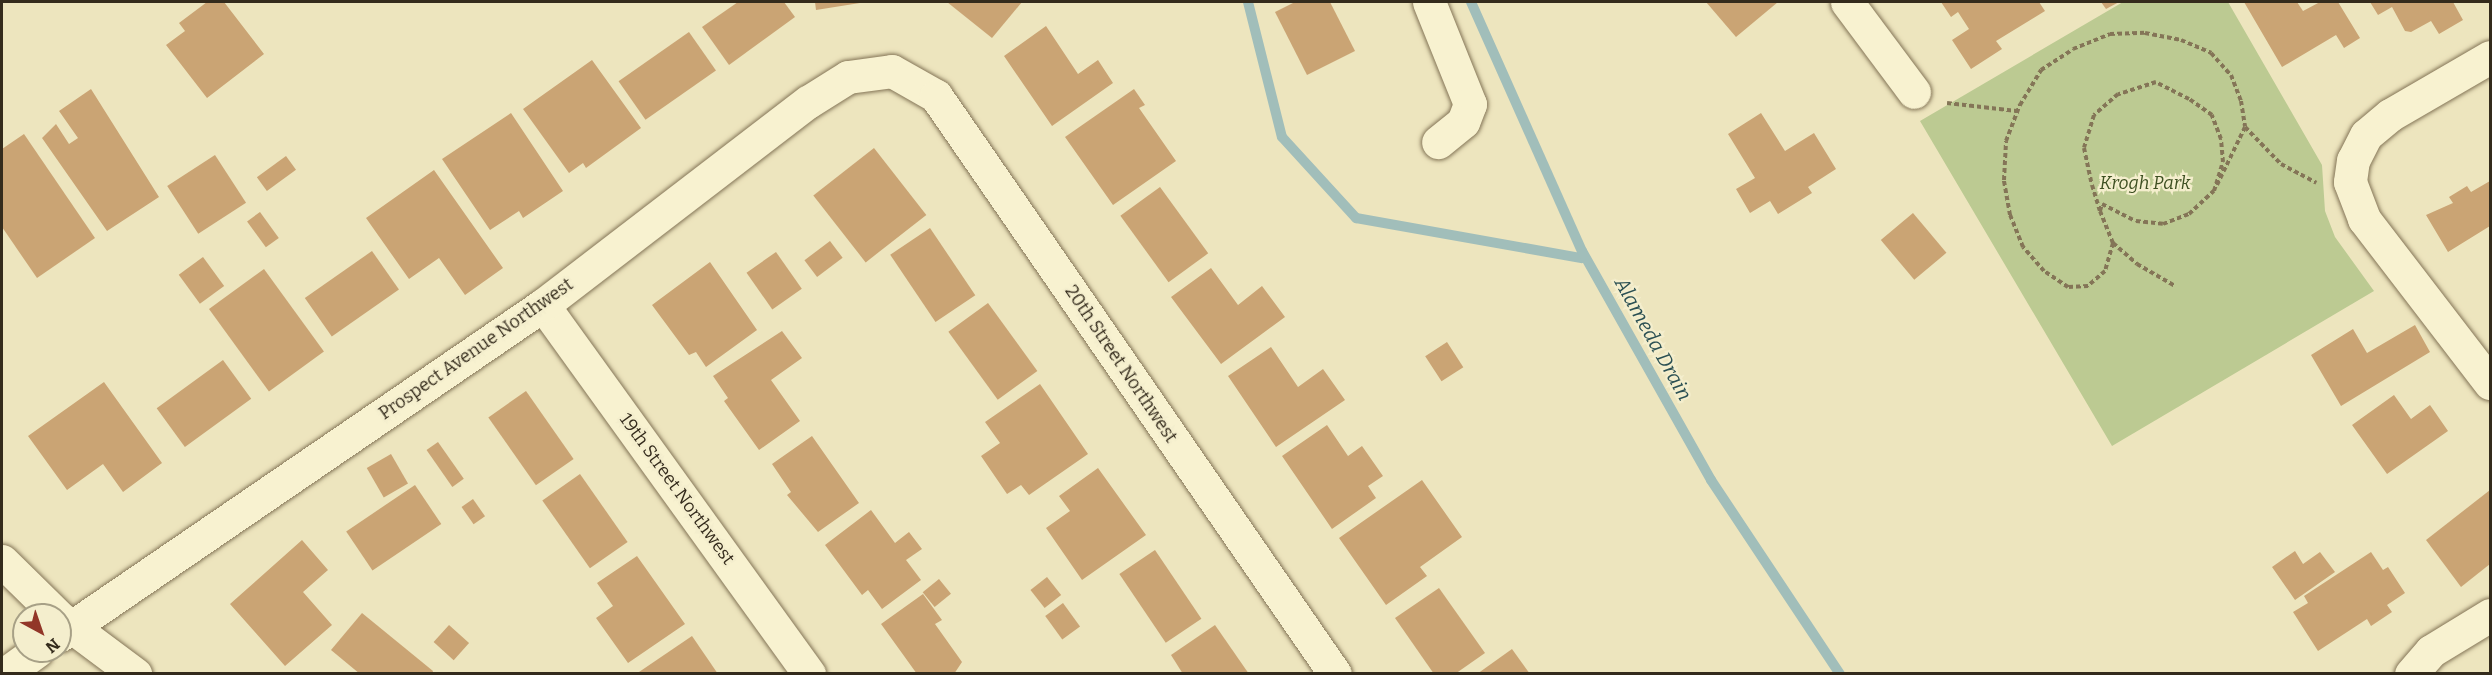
<!DOCTYPE html>
<style>
body{margin:0}
#map{position:relative;width:2492px;height:675px;overflow:hidden;background:#ede5be;font-family:Bitter,serif}
div>[style]{position:absolute}
.green>*{inset:0;background:#bcca92}
.stream>*{height:10px;margin:-5px;padding:0 5px;transform-origin:5px;border-radius:5px;background:#a1beba}
.building>*{inset:0;background:#caa474;transform-origin:0 0}
.path>*{height:4px;margin-top:-2px;transform-origin:0;background:repeating-linear-gradient(90deg,#847557 0 4.5px,transparent 0 7.5px)}
.roads{filter:drop-shadow(0 0 2px #847557) drop-shadow(0 0 2px #847557)}
.minor>*{height:33px;margin:-16.5px;padding:0 16.5px;transform-origin:16.5px;border-radius:16.5px;background:#f8f2d0}
span{translate:-50% -50%;white-space:nowrap;text-align:center;line-height:1.15;-webkit-text-stroke:4.5px #f4eecd;paint-order:stroke}
.park-label{font-size:18px;color:#3e5022;font-style:italic}
.street-label{font-size:18px;color:#342b1c}
.water-label{font-size:20px;color:#2b5053;font-style:italic}
.frame{position:absolute;inset:0;border:3px solid #342b1c;pointer-events:none}
.north{position:absolute;left:12px;top:603px;width:60px;height:60px;box-sizing:border-box;background:#f4eecd;border:2px solid #a7a086;border-radius:50%;rotate:140deg;font-size:16px;font-weight:700;line-height:24px;text-align:center;color:#342b1c}
.north::after{content:'';display:block;margin:auto;width:21px;height:27px;background:#923628;clip-path:polygon(50% 0,100% 100%,50% 72%,0 100%)}
</style>
<div id="map">
<div class="green">
<div style="clip-path:polygon(2123px 2px,2228px 2px,2322px 165px,2325px 211px,2335px 237px,2374px 291px,2112px 446px,1920px 121px)"></div>
</div>
<div class="stream">
<div style="left:1248px;top:2px;width:139px;rotate:75.9deg"></div>
<div style="left:1282px;top:137px;width:110px;rotate:47.6deg"></div>
<div style="left:1356px;top:218px;width:229px;rotate:10.1deg"></div>
<div style="left:1471px;top:2px;width:273px;rotate:66deg"></div>
<div style="left:1582px;top:251px;width:263px;rotate:60.6deg"></div>
<div style="left:1711px;top:480px;width:233px;rotate:56.4deg"></div>
</div>
<div class="building">
<div style="clip-path:polygon(207px 2px,224px 2px,264px 54px,207px 98px,166px 45px,185px 31px,179px 23px)"></div>
<div style="clip-path:polygon(738px 2px,784px 2px,795px 17px,729px 65px,702px 27px)"></div>
<div style="clip-path:polygon(815px 2px,859px 2px,860px 3px,816px 10px)"></div>
<div style="clip-path:polygon(947px 2px,1022px 2px,992px 38px)"></div>
<div style="clip-path:polygon(1295px 2px,1330px 2px,1355px 51px,1307px 75px,1275px 12px)"></div>
<div style="clip-path:polygon(1706px 2px,1778px 2px,1736px 37px)"></div>
<div style="clip-path:polygon(1941px 2px,2039px 2px,2045px 11px,1996px 41px,2002px 49px,1971px 69px,1952px 40px,1969px 29px,1958px 12px,1951px 17px)"></div>
<div style="clip-path:polygon(2101px 2px,2119px 2px,2106px 9px)"></div>
<div style="clip-path:polygon(2244px 2px,2297px 2px,2303px 11px,2320px 2px,2338px 2px,2360px 38px,2344px 48px,2336px 35px,2282px 67px)"></div>
<div style="clip-path:polygon(2370px 2px,2453px 2px,2463px 20px,2439px 34px,2431px 21px,2411px 32px,2405px 31px,2392px 7px,2378px 15px)"></div>
<div style="clip-path:polygon(1046px 26px,1078px 74px,1098px 60px,1113px 83px,1052px 126px,1004px 56px)"></div>
<div style="left:689px;top:32px;width:47px;height:86px;rotate:55deg"></div>
<div style="clip-path:polygon(592px 60px,641px 128px,586px 168px,583px 163px,569px 173px,523px 109px)"></div>
<div style="clip-path:polygon(91px 89px,159px 197px,107px 231px,42px 138px,56px 124px,69px 144px,78px 138px,59px 111px)"></div>
<div style="clip-path:polygon(1134px 89px,1145px 105px,1139px 108px,1176px 161px,1113px 205px,1065px 137px)"></div>
<div style="clip-path:polygon(511px 113px,563px 191px,523px 218px,519px 211px,490px 230px,442px 159px)"></div>
<div style="clip-path:polygon(1761px 113px,1785px 151px,1814px 133px,1836px 169px,1808px 187px,1812px 193px,1778px 214px,1770px 201px,1750px 213px,1736px 189px,1755px 178px,1728px 134px)"></div>
<div style="clip-path:polygon(24px 134px,95px 238px,37px 278px,2px 227px,2px 149px)"></div>
<div style="left:874px;top:148px;width:85px;height:77px;rotate:52deg"></div>
<div style="left:215px;top:155px;width:57px;height:57px;rotate:57deg"></div>
<div style="left:286px;top:156px;width:17px;height:36px;rotate:54deg"></div>
<div style="clip-path:polygon(434px 170px,503px 268px,465px 295px,439px 258px,409px 279px,366px 218px)"></div>
<div style="clip-path:polygon(2490px 181px,2490px 226px,2448px 252px,2426px 215px,2453px 203px,2449px 197px,2467px 186px,2471px 192px)"></div>
<div style="left:1160px;top:187px;width:82px;height:49px;rotate:54deg"></div>
<div style="left:260px;top:212px;width:32px;height:16px;rotate:54deg"></div>
<div style="left:1913px;top:213px;width:52px;height:42px;rotate:50deg"></div>
<div style="left:930px;top:228px;width:81px;height:48px;rotate:56deg"></div>
<div style="left:830px;top:241px;width:21px;height:32px;rotate:53deg"></div>
<div style="left:372px;top:251px;width:47px;height:82px;rotate:55deg"></div>
<div style="left:776px;top:252px;width:45px;height:36px;rotate:55deg"></div>
<div style="left:203px;top:257px;width:36px;height:30px;rotate:54deg"></div>
<div style="clip-path:polygon(710px 262px,757px 330px,706px 367px,696px 352px,689px 355px,652px 305px)"></div>
<div style="clip-path:polygon(1211px 268px,1238px 305px,1262px 286px,1285px 317px,1221px 364px,1171px 297px)"></div>
<div style="left:264px;top:269px;width:102px;height:68px;rotate:54deg"></div>
<div style="left:988px;top:303px;width:84px;height:49px;rotate:54deg"></div>
<div style="clip-path:polygon(2415px 325px,2430px 352px,2341px 406px,2311px 355px,2353px 329px,2367px 353px)"></div>
<div style="clip-path:polygon(782px 331px,802px 358px,771px 380px,800px 421px,759px 450px,724px 401px,728px 398px,713px 376px)"></div>
<div style="left:1447px;top:342px;width:30px;height:26px;rotate:57deg"></div>
<div style="clip-path:polygon(1271px 347px,1298px 387px,1323px 369px,1345px 400px,1276px 447px,1228px 376px)"></div>
<div style="left:223px;top:360px;width:48px;height:82px;rotate:54deg"></div>
<div style="clip-path:polygon(104px 382px,162px 463px,123px 492px,103px 464px,67px 490px,28px 436px)"></div>
<div style="clip-path:polygon(1040px 384px,1088px 454px,1029px 495px,1021px 485px,1007px 494px,981px 456px,1000px 443px,985px 422px)"></div>
<div style="left:526px;top:391px;width:83px;height:46px;rotate:55deg"></div>
<div style="clip-path:polygon(2394px 395px,2411px 419px,2430px 405px,2448px 431px,2387px 474px,2352px 425px)"></div>
<div style="clip-path:polygon(1327px 425px,1348px 456px,1362px 446px,1383px 476px,1368px 486px,1376px 498px,1332px 529px,1282px 456px)"></div>
<div style="clip-path:polygon(812px 436px,859px 503px,818px 532px,787px 495px,791px 492px,772px 464px)"></div>
<div style="left:438px;top:442px;width:45px;height:14px;rotate:55deg"></div>
<div style="left:391px;top:454px;width:34px;height:28px;rotate:60deg"></div>
<div style="clip-path:polygon(1098px 468px,1146px 535px,1082px 580px,1046px 528px,1070px 511px,1059px 496px)"></div>
<div style="left:580px;top:474px;width:83px;height:46px;rotate:55deg"></div>
<div style="clip-path:polygon(1422px 480px,1462px 537px,1420px 567px,1427px 576px,1386px 605px,1339px 538px)"></div>
<div style="left:415px;top:485px;width:47px;height:83px;rotate:56deg"></div>
<div style="clip-path:polygon(2490px 490px,2490px 564px,2461px 587px,2426px 540px)"></div>
<div style="left:473px;top:499px;width:21px;height:14px;rotate:55deg"></div>
<div style="clip-path:polygon(871px 510px,895px 543px,909px 532px,922px 549px,906px 560px,921px 580px,882px 609px,868px 590px,862px 595px,825px 545px)"></div>
<div style="clip-path:polygon(302px 540px,328px 570px,303px 592px,332px 625px,285px 666px,230px 604px)"></div>
<div style="left:1155px;top:550px;width:83px;height:43px;rotate:56deg"></div>
<div style="clip-path:polygon(2295px 551px,2303px 564px,2320px 552px,2335px 572px,2295px 600px,2272px 567px)"></div>
<div style="clip-path:polygon(2371px 552px,2383px 570px,2388px 567px,2405px 593px,2387px 605px,2392px 612px,2371px 626px,2367px 619px,2318px 651px,2293px 612px,2308px 603px,2304px 596px)"></div>
<div style="clip-path:polygon(637px 556px,685px 624px,628px 663px,596px 618px,613px 606px,597px 583px)"></div>
<div style="left:1047px;top:577px;width:23px;height:21px;rotate:52deg"></div>
<div style="left:939px;top:579px;width:19px;height:21px;rotate:51deg"></div>
<div style="clip-path:polygon(1439px 588px,1485px 653px,1455px 674px,1434px 674px,1395px 618px)"></div>
<div style="clip-path:polygon(923px 594px,942px 620px,935px 624px,962px 662px,954px 674px,917px 674px,881px 624px)"></div>
<div style="left:1063px;top:603px;width:29px;height:22px;rotate:54deg"></div>
<div style="clip-path:polygon(362px 613px,433px 671px,432px 674px,360px 674px,331px 650px)"></div>
<div style="left:449px;top:625px;width:27px;height:23px;rotate:42deg"></div>
<div style="clip-path:polygon(1215px 625px,1249px 674px,1183px 674px,1171px 655px)"></div>
<div style="clip-path:polygon(692px 636px,718px 674px,640px 674px,639px 672px)"></div>
<div style="clip-path:polygon(1512px 649px,1530px 674px,1477px 674px)"></div>
</div>
<div class="path">
<div style="left:1947px;top:103px;width:70px;rotate:6.5deg"></div>
<div style="left:2217px;top:185px;width:64px;rotate:-64.2deg"></div>
<div style="left:2100px;top:211px;width:7px;rotate:-74deg"></div>
<div style="left:2102px;top:204px;width:38px;rotate:27deg"></div>
<div style="left:2136px;top:221px;width:27px;rotate:6deg"></div>
<div style="left:2163px;top:224px;width:28px;rotate:-21deg"></div>
<div style="left:2189px;top:214px;width:34px;rotate:-43deg"></div>
<div style="left:2214px;top:191px;width:30px;rotate:-73deg"></div>
<div style="left:2223px;top:162px;width:23px;rotate:-95deg"></div>
<div style="left:2221px;top:139px;width:26px;rotate:-111deg"></div>
<div style="left:2212px;top:115px;width:28px;rotate:-145deg"></div>
<div style="left:2189px;top:99px;width:37px;rotate:-153deg"></div>
<div style="left:2156px;top:82px;width:40px;rotate:162deg"></div>
<div style="left:2118px;top:94px;width:32px;rotate:139deg"></div>
<div style="left:2094px;top:115px;width:34px;rotate:107deg"></div>
<div style="left:2084px;top:148px;width:38px;rotate:78deg"></div>
<div style="left:2092px;top:185px;width:27px;rotate:73deg"></div>
<div style="left:2100px;top:211px;width:35px;rotate:68deg"></div>
<div style="left:2113px;top:243px;width:29px;rotate:106deg"></div>
<div style="left:2105px;top:271px;width:23px;rotate:139deg"></div>
<div style="left:2088px;top:286px;width:20px;rotate:177deg"></div>
<div style="left:2068px;top:287px;width:29px;rotate:-146deg"></div>
<div style="left:2044px;top:271px;width:32px;rotate:-131deg"></div>
<div style="left:2023px;top:247px;width:35px;rotate:-112deg"></div>
<div style="left:2010px;top:215px;width:36px;rotate:-100deg"></div>
<div style="left:2004px;top:180px;width:39px;rotate:-87deg"></div>
<div style="left:2006px;top:141px;width:39px;rotate:-69deg"></div>
<div style="left:2020px;top:105px;width:41px;rotate:-59deg"></div>
<div style="left:2041px;top:70px;width:38px;rotate:-33deg"></div>
<div style="left:2073px;top:49px;width:40px;rotate:-22deg"></div>
<div style="left:2110px;top:34px;width:35px;rotate:-2deg"></div>
<div style="left:2145px;top:33px;width:37px;rotate:11deg"></div>
<div style="left:2181px;top:40px;width:33px;rotate:23deg"></div>
<div style="left:2211px;top:53px;width:30px;rotate:48deg"></div>
<div style="left:2231px;top:75px;width:28px;rotate:69deg"></div>
<div style="left:2241px;top:101px;width:26px;rotate:81deg"></div>
<div style="left:2245px;top:127px;width:52px;rotate:45.8deg"></div>
<div style="left:2281px;top:164px;width:40px;rotate:28deg"></div>
<div style="left:2113px;top:243px;width:32px;rotate:41deg"></div>
<div style="left:2137px;top:264px;width:44px;rotate:30.1deg"></div>
</div>
<div class="roads">
<div class="minor">
<div style="left:1429px;top:2px;width:110px;rotate:68.1deg"></div>
<div style="left:1470px;top:104px;width:19px;rotate:111deg"></div>
<div style="left:1463px;top:122px;width:32px;rotate:141deg"></div>
<div style="left:1847px;top:2px;width:112px;rotate:53.3deg"></div>
<div style="left:2490px;top:57px;width:116px;rotate:149.9deg"></div>
<div style="left:2390px;top:115px;width:31px;rotate:140deg"></div>
<div style="left:2366px;top:135px;width:28px;rotate:117deg"></div>
<div style="left:2353px;top:160px;width:22px;rotate:98deg"></div>
<div style="left:2350px;top:182px;width:40px;rotate:69deg"></div>
<div style="left:2364px;top:219px;width:207px;rotate:52.5deg"></div>
<div style="left:543px;top:305px;width:455px;rotate:54.2deg"></div>
<div style="left:2px;top:561px;width:77px;rotate:44.5deg"></div>
<div style="left:60px;top:618px;width:94px;rotate:36.7deg"></div>
<div style="left:60px;top:635px;width:585px;rotate:-34.34deg"></div>
<div style="left:543px;top:305px;width:334px;rotate:-37.5deg"></div>
<div style="left:808px;top:102px;width:47px;rotate:-32deg"></div>
<div style="left:848px;top:77px;width:44px;rotate:-7.8deg"></div>
<div style="left:892px;top:71px;width:51px;rotate:29.6deg"></div>
<div style="left:936px;top:96px;width:702px;rotate:55.38deg"></div>
<div style="left:5px;top:674px;width:39px;rotate:-36deg"></div>
<div style="left:2411px;top:674px;width:30px;rotate:-49deg"></div>
<div style="left:2431px;top:651px;width:69px;rotate:-31.4deg"></div>
</div>
</div>
<div class="park-label">
<span style="left:2145px;top:183px">Krogh Park</span>
</div>
<div class="street-label">
<span style="left:476px;top:349px;rotate:-35deg">Prospect Avenue Northwest</span>
<span style="left:1121px;top:364px;rotate:56deg">20th Street Northwest</span>
<span style="left:677px;top:489px;rotate:54deg">19th Street Northwest</span>
</div>
<div class="water-label">
<span style="left:1653px;top:339px;rotate:61deg">Alameda Drain</span>
</div>
<div class="frame"></div>
<div class="north">N</div>
</div>
